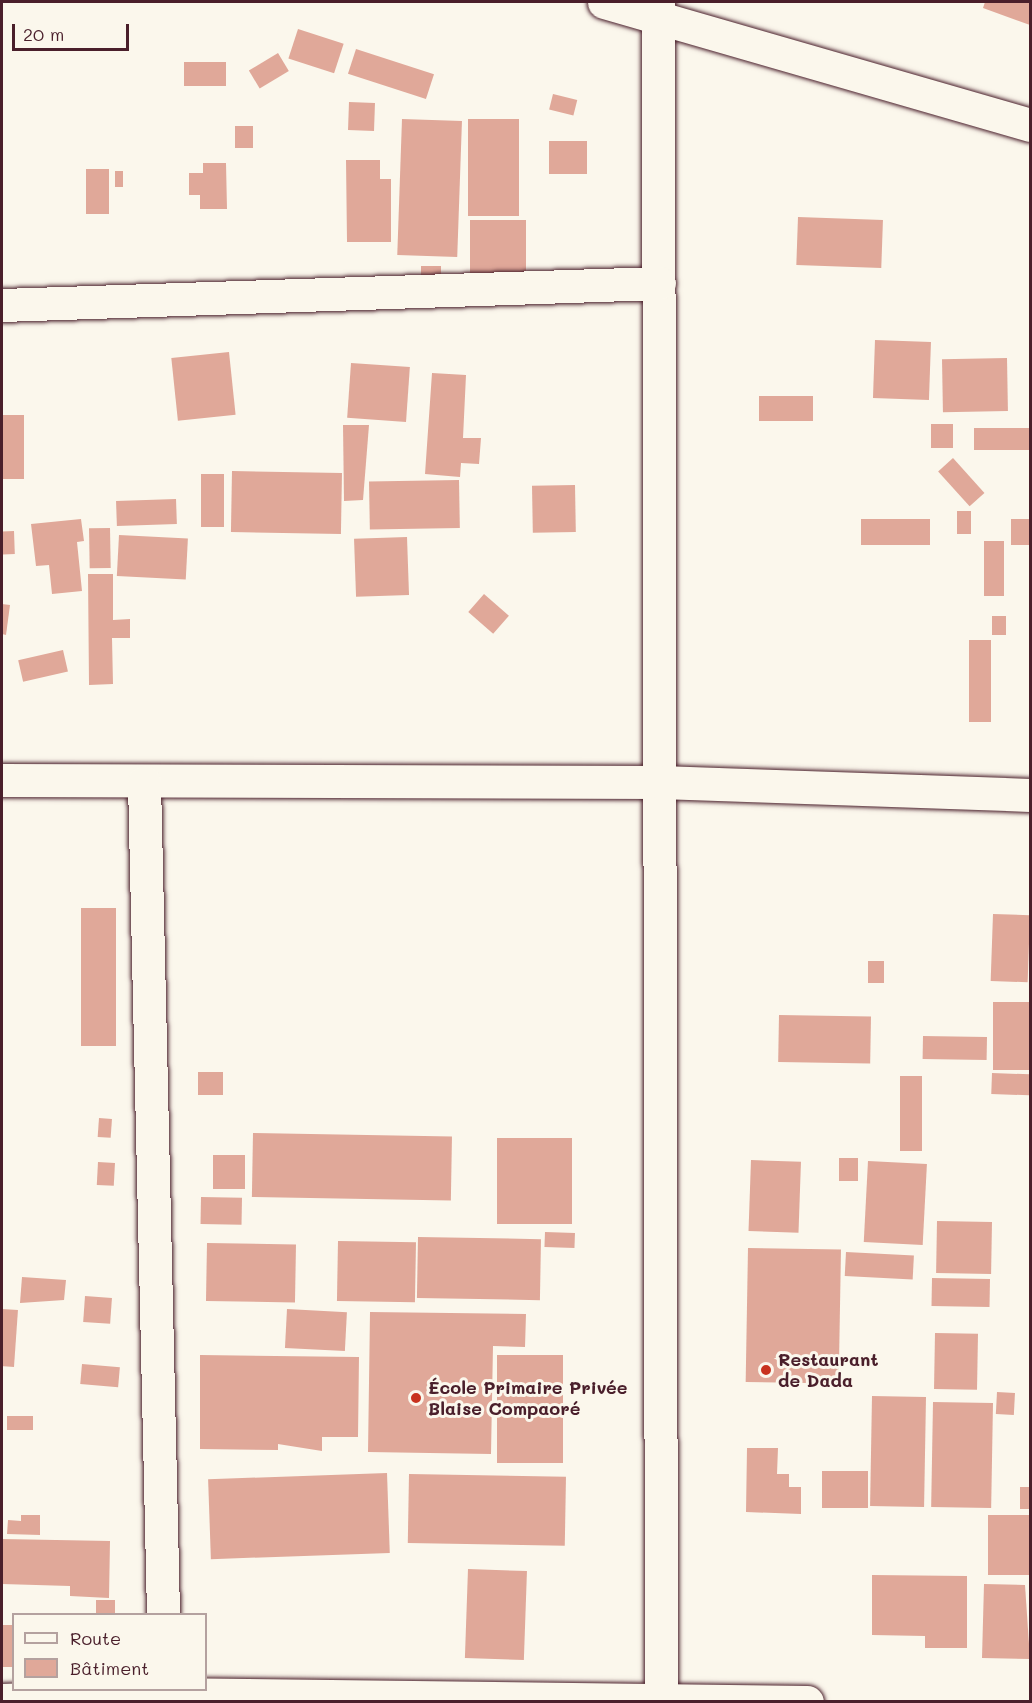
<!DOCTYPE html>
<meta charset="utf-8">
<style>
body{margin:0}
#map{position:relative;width:1032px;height:1703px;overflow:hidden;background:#fbf7ec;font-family:Mali,sans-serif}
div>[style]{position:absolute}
.building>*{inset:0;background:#e0a899;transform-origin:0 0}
.roads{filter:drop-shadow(0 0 2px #4a1f2b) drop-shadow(0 0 2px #4a1f2b)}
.street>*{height:33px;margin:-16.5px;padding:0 16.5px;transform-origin:16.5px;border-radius:16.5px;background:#fbf7ec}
.dots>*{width:16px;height:16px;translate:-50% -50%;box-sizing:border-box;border:3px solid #fbf7ec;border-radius:50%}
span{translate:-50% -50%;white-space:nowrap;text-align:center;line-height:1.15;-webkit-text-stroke:6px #fbf7ec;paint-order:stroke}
.poi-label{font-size:18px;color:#4a1f2b;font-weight:700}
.left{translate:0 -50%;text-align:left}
.frame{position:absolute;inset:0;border:3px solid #4a1f2b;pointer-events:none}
.legend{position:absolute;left:12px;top:1613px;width:195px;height:78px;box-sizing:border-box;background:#fbf7ec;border:2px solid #b4a19f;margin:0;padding:8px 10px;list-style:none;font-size:18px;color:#4a1f2b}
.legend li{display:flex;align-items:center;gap:12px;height:30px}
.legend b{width:30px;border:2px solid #b4a19f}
.scale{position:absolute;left:12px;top:24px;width:117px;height:27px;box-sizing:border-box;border:3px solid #4a1f2b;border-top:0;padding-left:8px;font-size:18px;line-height:21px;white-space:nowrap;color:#4a1f2b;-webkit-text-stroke:4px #fbf7ec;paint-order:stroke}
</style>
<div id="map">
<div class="building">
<div style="clip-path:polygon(985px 2px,1030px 2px,1030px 25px,983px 8px)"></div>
<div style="left:298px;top:29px;width:48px;height:31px;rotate:18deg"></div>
<div style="left:356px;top:49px;width:82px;height:26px;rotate:18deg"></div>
<div style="left:278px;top:53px;width:21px;height:34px;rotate:59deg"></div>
<div style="left:184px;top:62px;width:42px;height:24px"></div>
<div style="left:553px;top:94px;width:25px;height:16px;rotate:14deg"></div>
<div style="left:349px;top:102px;width:26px;height:28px;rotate:2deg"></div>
<div style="left:402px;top:119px;width:60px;height:136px;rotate:2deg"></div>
<div style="left:468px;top:119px;width:51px;height:97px"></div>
<div style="left:235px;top:126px;width:18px;height:22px"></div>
<div style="left:549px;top:141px;width:38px;height:33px"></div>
<div style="clip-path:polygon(346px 160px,380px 160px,380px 179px,391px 179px,391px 242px,347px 242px)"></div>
<div style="clip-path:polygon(203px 163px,226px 163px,227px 209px,200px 209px,200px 195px,189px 195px,189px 173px,203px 173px)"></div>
<div style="left:86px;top:169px;width:23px;height:45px"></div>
<div style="left:115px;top:171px;width:8px;height:16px"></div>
<div style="left:798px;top:217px;width:85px;height:48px;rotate:2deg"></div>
<div style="left:470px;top:220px;width:56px;height:57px"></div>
<div style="left:421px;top:266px;width:20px;height:14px"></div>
<div style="left:875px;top:340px;width:56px;height:58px;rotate:2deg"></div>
<div style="left:229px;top:352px;width:63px;height:58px;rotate:84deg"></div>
<div style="left:1007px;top:358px;width:53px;height:65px;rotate:89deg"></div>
<div style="left:351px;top:363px;width:59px;height:55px;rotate:4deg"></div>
<div style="clip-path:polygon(432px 373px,466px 375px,463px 438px,481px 438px,479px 464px,461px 463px,460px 477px,425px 474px)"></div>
<div style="left:759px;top:396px;width:54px;height:25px"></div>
<div style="left:2px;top:415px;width:22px;height:64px"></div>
<div style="left:931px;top:424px;width:22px;height:24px"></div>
<div style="clip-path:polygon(343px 425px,369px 425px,363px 500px,344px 501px)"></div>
<div style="left:974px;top:428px;width:56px;height:22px"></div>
<div style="left:953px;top:458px;width:47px;height:20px;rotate:48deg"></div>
<div style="left:232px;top:471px;width:110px;height:61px;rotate:1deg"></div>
<div style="left:201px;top:474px;width:23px;height:53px"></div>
<div style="left:459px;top:480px;width:48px;height:90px;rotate:89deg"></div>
<div style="left:575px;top:485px;width:47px;height:43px;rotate:89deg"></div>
<div style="left:176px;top:499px;width:25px;height:60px;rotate:88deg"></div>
<div style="left:971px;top:511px;width:23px;height:14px;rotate:90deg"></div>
<div style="clip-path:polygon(81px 519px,84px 541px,77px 542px,82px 591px,52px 594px,49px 565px,36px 566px,31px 524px)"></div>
<div style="left:930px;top:519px;width:26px;height:69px;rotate:90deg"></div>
<div style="left:1011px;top:519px;width:18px;height:26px"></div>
<div style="left:110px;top:528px;width:40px;height:21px;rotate:89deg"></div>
<div style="left:14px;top:531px;width:23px;height:12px;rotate:88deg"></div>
<div style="left:119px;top:535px;width:69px;height:41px;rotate:3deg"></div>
<div style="left:407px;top:537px;width:58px;height:53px;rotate:88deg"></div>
<div style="left:984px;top:541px;width:20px;height:55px"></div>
<div style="clip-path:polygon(88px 574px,113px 574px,113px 620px,130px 619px,130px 638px,112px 638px,113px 684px,89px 685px)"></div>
<div style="left:484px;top:594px;width:33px;height:24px;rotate:41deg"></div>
<div style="clip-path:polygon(2px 604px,10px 605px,6px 635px,2px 634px)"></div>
<div style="left:992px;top:616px;width:14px;height:19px"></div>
<div style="left:969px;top:640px;width:22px;height:82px"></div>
<div style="left:63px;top:650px;width:22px;height:46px;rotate:77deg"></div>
<div style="left:81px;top:908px;width:35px;height:138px"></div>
<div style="left:993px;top:914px;width:37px;height:67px;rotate:2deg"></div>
<div style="left:868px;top:961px;width:16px;height:22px"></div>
<div style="left:993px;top:1002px;width:37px;height:68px"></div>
<div style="left:779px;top:1015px;width:92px;height:47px;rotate:1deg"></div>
<div style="left:923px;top:1036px;width:64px;height:23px;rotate:1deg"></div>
<div style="left:198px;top:1072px;width:25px;height:23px"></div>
<div style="left:992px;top:1073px;width:38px;height:21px;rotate:2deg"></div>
<div style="left:900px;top:1076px;width:22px;height:75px"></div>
<div style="left:99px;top:1118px;width:13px;height:19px;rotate:4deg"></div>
<div style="left:253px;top:1133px;width:199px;height:64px;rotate:1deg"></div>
<div style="left:497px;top:1138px;width:75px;height:86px"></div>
<div style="left:213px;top:1155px;width:32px;height:34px"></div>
<div style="left:839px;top:1158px;width:19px;height:23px"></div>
<div style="left:751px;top:1160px;width:50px;height:71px;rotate:2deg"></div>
<div style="left:868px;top:1161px;width:59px;height:81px;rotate:3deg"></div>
<div style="left:98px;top:1162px;width:17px;height:23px;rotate:3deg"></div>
<div style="left:201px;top:1197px;width:41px;height:27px;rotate:1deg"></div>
<div style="left:937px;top:1221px;width:55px;height:52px;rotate:1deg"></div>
<div style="left:545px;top:1232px;width:30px;height:15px;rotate:2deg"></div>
<div style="left:418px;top:1237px;width:123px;height:61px;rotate:1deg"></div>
<div style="left:338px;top:1241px;width:78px;height:60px;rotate:1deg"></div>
<div style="left:207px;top:1243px;width:89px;height:58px;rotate:1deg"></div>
<div style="left:748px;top:1248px;width:93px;height:134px;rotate:1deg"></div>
<div style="left:846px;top:1252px;width:68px;height:24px;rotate:3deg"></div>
<div style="clip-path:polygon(22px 1277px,66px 1280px,64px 1300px,20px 1303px)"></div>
<div style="left:932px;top:1278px;width:58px;height:28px;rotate:1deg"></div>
<div style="left:85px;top:1296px;width:27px;height:26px;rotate:4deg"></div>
<div style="left:2px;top:1309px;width:16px;height:57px;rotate:4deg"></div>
<div style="left:287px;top:1309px;width:60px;height:39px;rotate:3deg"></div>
<div style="clip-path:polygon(370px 1312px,526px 1314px,525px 1347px,493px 1346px,491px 1454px,368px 1452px)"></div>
<div style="left:935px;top:1333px;width:43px;height:56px;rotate:1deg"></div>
<div style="clip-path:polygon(200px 1355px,359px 1357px,358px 1437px,322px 1437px,322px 1451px,278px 1444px,278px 1450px,200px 1449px)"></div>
<div style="left:497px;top:1355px;width:66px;height:108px"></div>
<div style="left:82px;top:1364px;width:38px;height:20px;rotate:5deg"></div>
<div style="left:997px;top:1392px;width:18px;height:22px;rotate:3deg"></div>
<div style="left:872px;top:1396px;width:54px;height:110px;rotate:1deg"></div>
<div style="left:933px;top:1402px;width:60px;height:105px;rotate:1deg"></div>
<div style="left:7px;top:1416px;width:26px;height:14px"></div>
<div style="clip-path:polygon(747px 1448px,778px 1448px,777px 1474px,789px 1474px,789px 1487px,801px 1487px,801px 1514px,746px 1512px)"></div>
<div style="left:868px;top:1471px;width:37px;height:46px;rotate:90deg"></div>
<div style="left:387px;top:1473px;width:80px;height:179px;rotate:88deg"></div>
<div style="left:409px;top:1474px;width:157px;height:69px;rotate:1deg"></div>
<div style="left:1020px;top:1487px;width:10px;height:22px"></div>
<div style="clip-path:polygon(21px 1515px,40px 1515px,40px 1535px,7px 1534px,8px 1520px,21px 1521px)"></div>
<div style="left:988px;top:1515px;width:42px;height:60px"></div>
<div style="clip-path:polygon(2px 1539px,110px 1541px,109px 1598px,70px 1596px,70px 1586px,2px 1584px)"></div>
<div style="left:468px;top:1569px;width:59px;height:89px;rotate:2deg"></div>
<div style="clip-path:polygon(872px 1575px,967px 1576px,967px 1648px,925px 1648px,925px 1636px,872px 1635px)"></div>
<div style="clip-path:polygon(984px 1584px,1025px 1585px,1030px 1659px,982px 1658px)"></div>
<div style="left:96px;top:1600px;width:19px;height:14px"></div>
<div style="left:2px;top:1625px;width:10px;height:42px"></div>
</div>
<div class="roads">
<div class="street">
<div style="left:604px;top:2px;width:443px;rotate:16.1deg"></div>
<div style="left:658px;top:2px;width:1700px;rotate:89.9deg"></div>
<div style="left:2px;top:305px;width:657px;rotate:-1.92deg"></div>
<div style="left:2px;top:780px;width:658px;rotate:0.17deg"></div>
<div style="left:660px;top:782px;width:370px;rotate:2deg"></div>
<div style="left:144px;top:782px;width:832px;rotate:88.69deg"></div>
<div style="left:2px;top:1700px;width:162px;rotate:-2.1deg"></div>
<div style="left:164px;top:1694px;width:643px;rotate:0.71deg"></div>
</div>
</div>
<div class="dots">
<div style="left:766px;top:1370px;background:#c8321e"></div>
<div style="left:416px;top:1398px;background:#c8321e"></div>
</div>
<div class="poi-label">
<span class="left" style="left:778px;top:1370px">Restaurant<br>de Dada</span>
<span class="left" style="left:428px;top:1398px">École Primaire Privée<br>Blaise Compaoré</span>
</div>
<div class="frame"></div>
<ul class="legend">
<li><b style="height:8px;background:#fbf7ec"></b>Route</li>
<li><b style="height:16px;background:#e0a899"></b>Bâtiment</li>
</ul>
<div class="scale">20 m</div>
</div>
